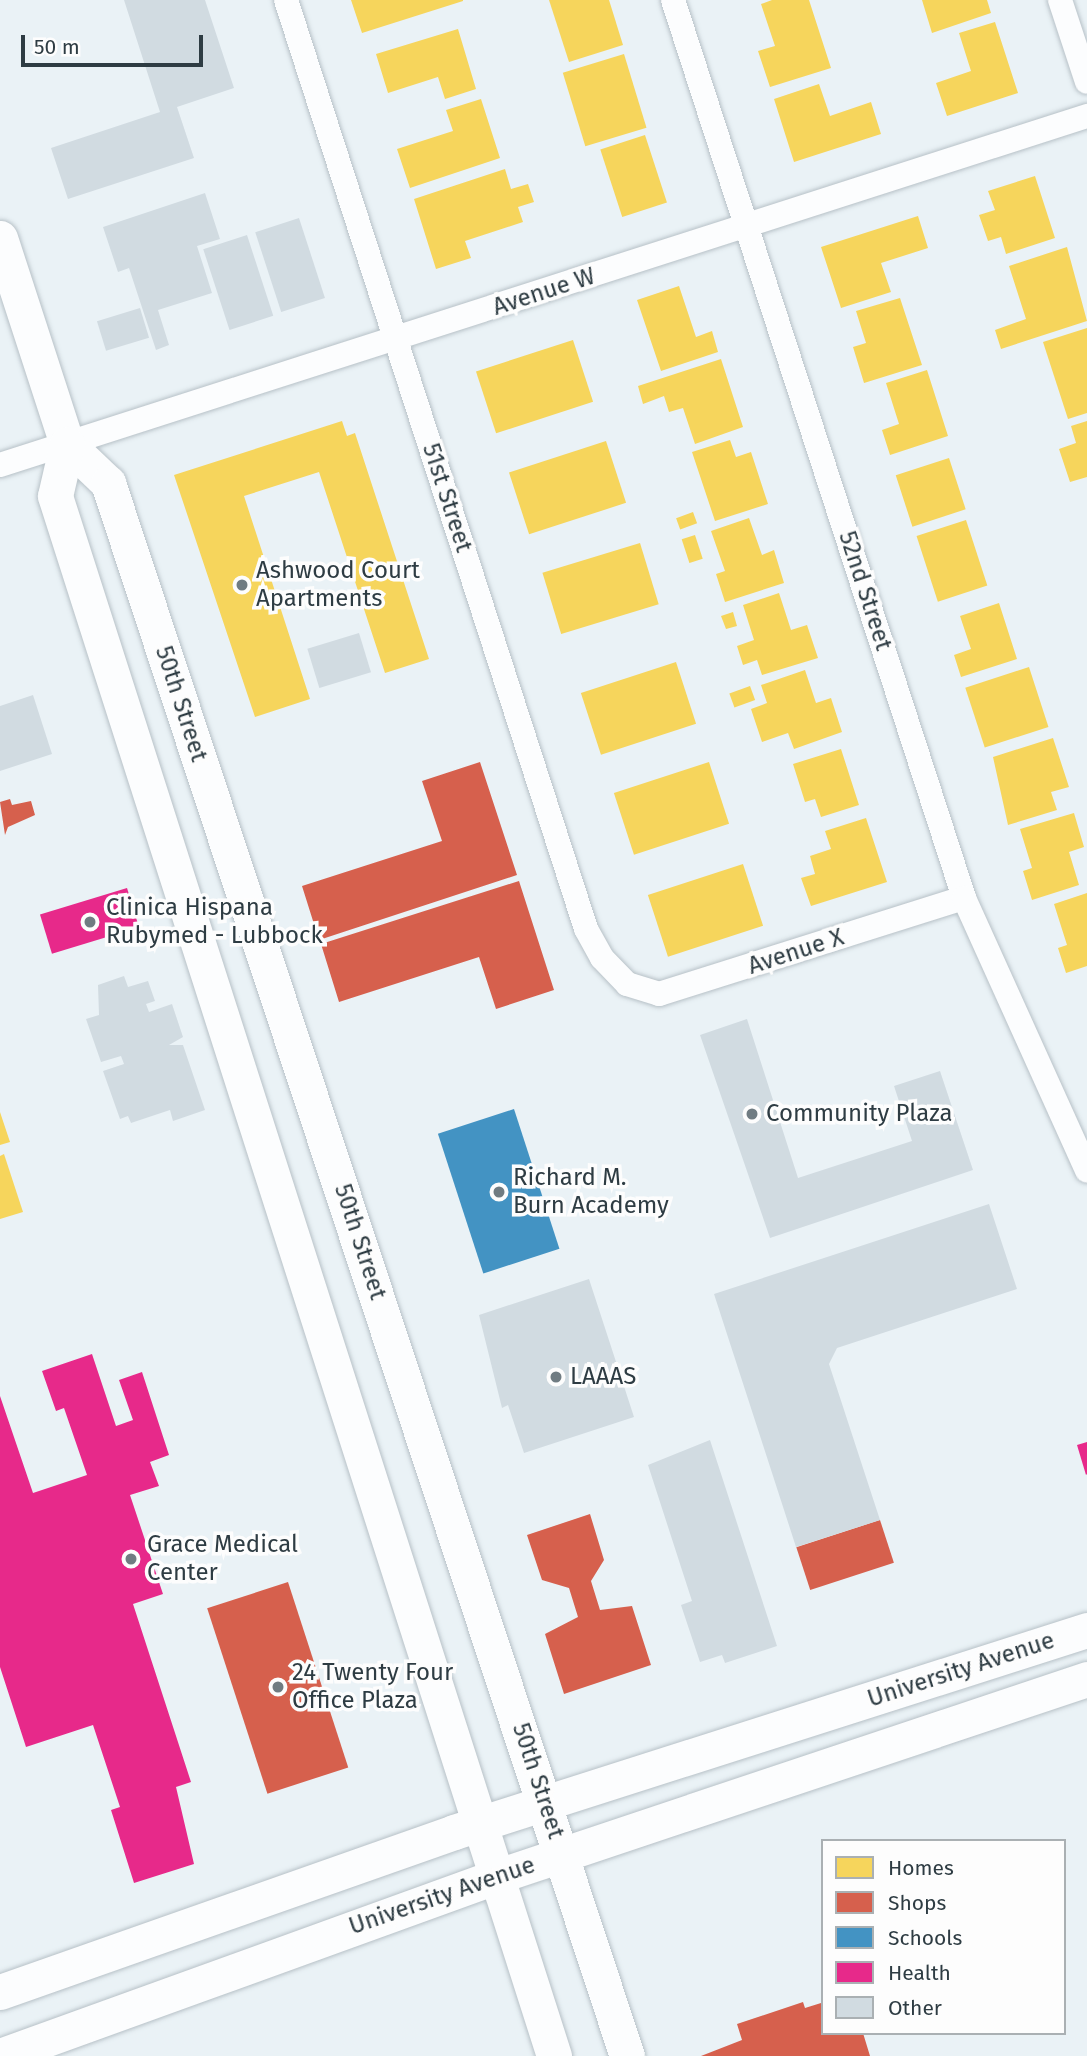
<!DOCTYPE html>
<style>
body{margin:0}
#map{position:relative;width:1087px;height:2056px;overflow:hidden;background:#eaf2f6;font-family:"Fira Sans",sans-serif}
div>[style]{position:absolute}
.homes>*{inset:0;background:#f6d55c;transform-origin:0 0}
.shops>*{inset:0;background:#d6604d;transform-origin:0 0}
.schools>*{inset:0;background:#4393c3;transform-origin:0 0}
.health>*{inset:0;background:#e7298a;transform-origin:0 0}
.building>*{inset:0;background:#d1dbe1;transform-origin:0 0}
.roads{filter:drop-shadow(0 0 2px #b7c1c7) drop-shadow(0 0 2px #b7c1c7)}
.minor>*{height:24px;margin:-12px;padding:0 12px;transform-origin:12px;border-radius:12px;background:#fcfdfe}
.secondary>*{height:35px;margin:-17.5px;padding:0 17.5px;transform-origin:17.5px;border-radius:17.5px;background:#fcfdfe}
.dots>*{width:19px;height:19px;translate:-50% -50%;box-sizing:border-box;border:4px solid #fdfdfd;border-radius:50%}
span{translate:-50% -50%;white-space:nowrap;text-align:center;line-height:1.15;-webkit-text-stroke:7px #fdfdfd;paint-order:stroke}
.street-label{font-size:24px;color:#2e3c43}
.poi-label{font-size:24px;color:#2e3c43}
.left{translate:0 -50%;text-align:left}
.legend{position:absolute;left:821px;top:1839px;width:245px;height:196px;box-sizing:border-box;background:#fdfdfd;border:2px solid #aab0b3;margin:0;padding:9px 12px;list-style:none;font-size:21px;color:#2e3c43}
.legend li{display:flex;align-items:center;gap:14px;height:35px}
.legend b{width:35px;border:2px solid #aab0b3}
.scale{position:absolute;left:21px;top:35px;width:182px;height:32px;box-sizing:border-box;border:4px solid #2e3c43;border-top:0;padding-left:9px;font-size:21px;line-height:24px;white-space:nowrap;color:#2e3c43;-webkit-text-stroke:5px #fdfdfd;paint-order:stroke}
</style>
<div id="map">
<div class="homes">
<div style="clip-path:polygon(351px 0,463px 0,463px 1px,362px 33px)"></div>
<div style="clip-path:polygon(549px 0,609px 0,623px 45px,569px 62px)"></div>
<div style="clip-path:polygon(772px 0,809px 0,831px 68px,770px 87px,758px 51px,775px 46px,761px 4px)"></div>
<div style="clip-path:polygon(922px 0,987px 0,991px 13px,932px 33px)"></div>
<div style="clip-path:polygon(995px 22px,1018px 93px,947px 116px,936px 83px,971px 71px,959px 33px)"></div>
<div style="clip-path:polygon(458px 29px,476px 89px,445px 99px,438px 77px,388px 93px,376px 54px)"></div>
<div style="left:624px;top:54px;width:77px;height:64px;rotate:73deg"></div>
<div style="clip-path:polygon(819px 84px,830px 116px,871px 102px,881px 134px,794px 162px,774px 99px)"></div>
<div style="clip-path:polygon(481px 99px,500px 158px,410px 188px,397px 149px,453px 131px,446px 110px)"></div>
<div style="left:645px;top:135px;width:71px;height:47px;rotate:72deg"></div>
<div style="clip-path:polygon(505px 169px,511px 189px,528px 184px,534px 202px,518px 207px,523px 222px,465px 241px,471px 258px,436px 269px,414px 199px)"></div>
<div style="clip-path:polygon(1035px 176px,1055px 238px,1006px 254px,1001px 237px,988px 241px,979px 215px,995px 210px,988px 191px)"></div>
<div style="clip-path:polygon(918px 216px,928px 248px,881px 263px,891px 292px,841px 308px,821px 247px)"></div>
<div style="clip-path:polygon(1067px 247px,1087px 321px,1001px 349px,995px 330px,1026px 319px,1009px 266px)"></div>
<div style="clip-path:polygon(679px 286px,696px 337px,712px 331px,718px 352px,661px 371px,637px 300px)"></div>
<div style="clip-path:polygon(900px 298px,922px 365px,864px 383px,853px 347px,866px 343px,856px 311px)"></div>
<div style="clip-path:polygon(1087px 328px,1087px 413px,1068px 419px,1043px 342px)"></div>
<div style="left:573px;top:340px;width:65px;height:102px;rotate:72deg"></div>
<div style="clip-path:polygon(721px 359px,743px 427px,695px 444px,683px 408px,669px 412px,664px 396px,643px 404px,638px 386px)"></div>
<div style="clip-path:polygon(927px 370px,948px 436px,890px 455px,882px 430px,899px 424px,886px 383px)"></div>
<div style="clip-path:polygon(342px 421px,347px 436px,355px 433px,429px 659px,385px 673px,319px 472px,244px 496px,310px 699px,255px 717px,174px 475px)"></div>
<div style="clip-path:polygon(1087px 421px,1087px 477px,1070px 482px,1059px 449px,1076px 443px,1071px 426px)"></div>
<div style="clip-path:polygon(730px 440px,736px 457px,751px 452px,768px 504px,715px 521px,692px 452px)"></div>
<div style="left:606px;top:441px;width:65px;height:102px;rotate:72deg"></div>
<div style="left:949px;top:458px;width:54px;height:56px;rotate:72deg"></div>
<div style="left:693px;top:512px;width:12px;height:18px;rotate:70deg"></div>
<div style="clip-path:polygon(749px 518px,762px 555px,774px 550px,784px 583px,725px 602px,716px 574px,725px 571px,711px 531px)"></div>
<div style="left:966px;top:520px;width:69px;height:52px;rotate:72deg"></div>
<div style="left:695px;top:535px;width:25px;height:14px;rotate:72deg"></div>
<div style="left:640px;top:543px;width:64px;height:102px;rotate:73deg"></div>
<div style="clip-path:polygon(779px 593px,791px 630px,807px 625px,818px 658px,762px 675px,757px 660px,743px 665px,737px 646px,754px 640px,743px 605px)"></div>
<div style="clip-path:polygon(999px 603px,1017px 659px,961px 677px,954px 655px,971px 649px,960px 616px)"></div>
<div style="clip-path:polygon(733px 612px,737px 626px,726px 629px,721px 616px)"></div>
<div style="left:676px;top:662px;width:65px;height:100px;rotate:72deg"></div>
<div style="left:1029px;top:667px;width:63px;height:67px;rotate:72deg"></div>
<div style="clip-path:polygon(805px 670px,816px 703px,831px 698px,842px 732px,794px 749px,788px 733px,762px 742px,751px 709px,767px 703px,761px 685px)"></div>
<div style="left:750px;top:686px;width:15px;height:22px;rotate:70deg"></div>
<div style="clip-path:polygon(1053px 738px,1069px 787px,1051px 792px,1057px 810px,1008px 825px,993px 757px)"></div>
<div style="clip-path:polygon(841px 749px,859px 805px,821px 817px,815px 799px,805px 802px,793px 764px)"></div>
<div style="left:709px;top:762px;width:65px;height:100px;rotate:72deg"></div>
<div style="clip-path:polygon(1074px 813px,1084px 847px,1069px 852px,1079px 885px,1032px 900px,1023px 871px,1032px 868px,1020px 829px)"></div>
<div style="clip-path:polygon(866px 818px,887px 882px,811px 906px,801px 878px,815px 874px,810px 856px,831px 849px,825px 831px)"></div>
<div style="left:743px;top:864px;width:65px;height:100px;rotate:72deg"></div>
<div style="clip-path:polygon(1087px 893px,1087px 966px,1066px 973px,1058px 948px,1067px 945px,1054px 904px)"></div>
<div style="clip-path:polygon(0 1112px,10px 1142px,0 1145px)"></div>
<div style="clip-path:polygon(4px 1154px,23px 1212px,0 1219px,0 1156px)"></div>
</div>
<div class="shops">
<div style="clip-path:polygon(480px 762px,517px 875px,319px 940px,302px 886px,442px 841px,422px 781px)"></div>
<div style="clip-path:polygon(10px 799px,12px 805px,31px 801px,35px 815px,8px 827px,5px 835px,0 802px)"></div>
<div style="clip-path:polygon(519px 881px,554px 990px,496px 1009px,479px 957px,339px 1002px,321px 944px)"></div>
<div style="clip-path:polygon(590px 1514px,604px 1560px,591px 1581px,600px 1610px,632px 1606px,651px 1665px,564px 1694px,545px 1634px,578px 1617px,569px 1588px,542px 1580px,527px 1535px)"></div>
<div style="left:880px;top:1520px;width:45px;height:88px;rotate:72deg"></div>
<div style="left:288px;top:1582px;width:195px;height:85px;rotate:72deg"></div>
<div style="clip-path:polygon(803px 2002px,805px 2008px,821px 2003px,823px 2033px,863px 2033px,870px 2056px,701px 2056px,742px 2040px,737px 2024px)"></div>
</div>
<div class="schools">
<div style="left:514px;top:1109px;width:147px;height:80px;rotate:72deg"></div>
</div>
<div class="health">
<div style="left:127px;top:888px;width:41px;height:91px;rotate:73deg"></div>
<div style="clip-path:polygon(92px 1354px,116px 1426px,133px 1420px,119px 1380px,142px 1372px,169px 1455px,150px 1462px,159px 1486px,130px 1495px,163px 1594px,133px 1604px,191px 1782px,176px 1787px,194px 1864px,134px 1883px,111px 1810px,120px 1807px,93px 1725px,26px 1747px,0 1667px,0 1396px,33px 1493px,87px 1475px,64px 1408px,56px 1411px,42px 1371px)"></div>
<div style="clip-path:polygon(1087px 1442px,1087px 1474px,1086px 1475px,1077px 1445px)"></div>
</div>
<div class="building">
<div style="clip-path:polygon(124px 0,205px 0,234px 88px,177px 107px,194px 158px,68px 199px,51px 148px,160px 112px)"></div>
<div style="clip-path:polygon(205px 193px,220px 239px,197px 246px,212px 293px,158px 310px,169px 345px,156px 350px,129px 268px,118px 272px,103px 227px)"></div>
<div style="left:299px;top:218px;width:84px;height:46px;rotate:72deg"></div>
<div style="left:247px;top:235px;width:85px;height:46px;rotate:72deg"></div>
<div style="left:140px;top:308px;width:31px;height:45px;rotate:73deg"></div>
<div style="left:359px;top:633px;width:41px;height:54px;rotate:73deg"></div>
<div style="clip-path:polygon(33px 695px,52px 754px,0 771px,0 706px)"></div>
<div style="clip-path:polygon(124px 976px,128px 987px,148px 981px,155px 1001px,146px 1004px,149px 1012px,172px 1004px,183px 1037px,169px 1045px,183px 1045px,205px 1110px,173px 1121px,170px 1110px,131px 1123px,128px 1116px,120px 1119px,103px 1071px,124px 1064px,121px 1056px,101px 1062px,86px 1019px,99px 1015px,98px 985px)"></div>
<div style="clip-path:polygon(747px 1019px,798px 1178px,912px 1141px,894px 1086px,940px 1071px,973px 1170px,770px 1238px,700px 1035px)"></div>
<div style="clip-path:polygon(989px 1204px,1017px 1289px,837px 1348px,829px 1364px,880px 1520px,796px 1547px,714px 1294px)"></div>
<div style="clip-path:polygon(589px 1279px,634px 1417px,524px 1453px,508px 1405px,502px 1408px,479px 1315px)"></div>
<div style="clip-path:polygon(710px 1440px,777px 1646px,725px 1663px,722px 1655px,700px 1662px,681px 1605px,692px 1601px,648px 1465px)"></div>
</div>
<div class="roads">
<div class="minor">
<div style="left:286px;top:0;width:976px;rotate:72.1deg"></div>
<div style="left:586px;top:929px;width:33px;rotate:61deg"></div>
<div style="left:602px;top:958px;width:36px;rotate:46deg"></div>
<div style="left:627px;top:984px;width:34px;rotate:17deg"></div>
<div style="left:659px;top:994px;width:320px;rotate:-17.5deg"></div>
<div style="left:673px;top:0;width:944px;rotate:72.04deg"></div>
<div style="left:964px;top:898px;width:299px;rotate:65.7deg"></div>
<div style="left:1060px;top:0;width:86px;rotate:71.8deg"></div>
<div style="left:0;top:465px;width:1142px;rotate:-17.8deg"></div>
</div>
<div class="secondary">
<div style="left:0;top:238px;width:217px;rotate:72deg"></div>
<div style="left:67px;top:444px;width:57px;rotate:43.6deg"></div>
<div style="left:108px;top:483px;width:1656px;rotate:71.74deg"></div>
<div style="left:67px;top:444px;width:53px;rotate:103deg"></div>
<div style="left:55px;top:496px;width:1638px;rotate:72.26deg"></div>
<div style="left:0;top:1992px;width:481px;rotate:-19.4deg"></div>
<div style="left:454px;top:1832px;width:664px;rotate:-17.7deg"></div>
<div style="left:0;top:2056px;width:526px;rotate:-19.88deg"></div>
<div style="left:495px;top:1877px;width:624px;rotate:-18.49deg"></div>
</div>
</div>
<div class="dots">
<div style="left:242px;top:585px;background:#707c82"></div>
<div style="left:90px;top:922px;background:#707c82"></div>
<div style="left:752px;top:1114px;background:#707c82"></div>
<div style="left:499px;top:1192px;background:#707c82"></div>
<div style="left:556px;top:1377px;background:#707c82"></div>
<div style="left:131px;top:1559px;background:#707c82"></div>
<div style="left:278px;top:1687px;background:#707c82"></div>
</div>
<div class="street-label">
<span style="left:544px;top:292px;rotate:-18deg">Avenue W</span>
<span style="left:447px;top:498px;rotate:72deg">51st Street</span>
<span style="left:865px;top:591px;rotate:72deg">52nd Street</span>
<span style="left:181px;top:704px;rotate:72deg">50th Street</span>
<span style="left:796px;top:952px;rotate:-18deg">Avenue X</span>
<span style="left:360px;top:1242px;rotate:72deg">50th Street</span>
<span style="left:961px;top:1670px;rotate:-18deg">University Avenue</span>
<span style="left:538px;top:1781px;rotate:72deg">50th Street</span>
<span style="left:442px;top:1896px;rotate:-19deg">University Avenue</span>
</div>
<div class="poi-label">
<span class="left" style="left:256px;top:585px">Ashwood Court<br>Apartments</span>
<span class="left" style="left:106px;top:922px">Clinica Hispana<br>Rubymed - Lubbock</span>
<span class="left" style="left:766px;top:1114px">Community Plaza</span>
<span class="left" style="left:513px;top:1192px">Richard M.<br>Burn Academy</span>
<span class="left" style="left:570px;top:1377px">LAAAS</span>
<span class="left" style="left:147px;top:1559px">Grace Medical<br>Center</span>
<span class="left" style="left:292px;top:1687px">24 Twenty Four<br>Office Plaza</span>
</div>
<ul class="legend">
<li><b style="height:19px;background:#f6d55c"></b>Homes</li>
<li><b style="height:19px;background:#d6604d"></b>Shops</li>
<li><b style="height:19px;background:#4393c3"></b>Schools</li>
<li><b style="height:19px;background:#e7298a"></b>Health</li>
<li><b style="height:19px;background:#d1dbe1"></b>Other</li>
</ul>
<div class="scale">50 m</div>
</div>
